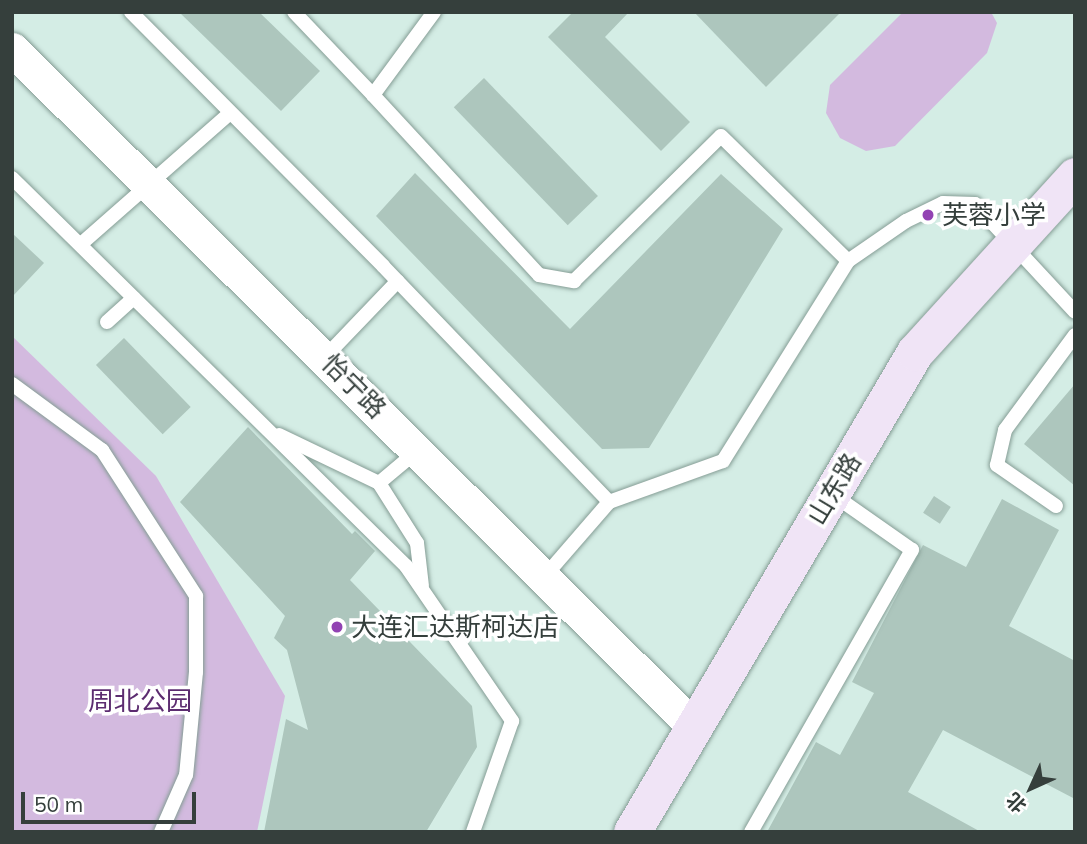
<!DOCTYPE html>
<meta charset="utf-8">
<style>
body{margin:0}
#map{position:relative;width:1087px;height:844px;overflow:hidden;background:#d4ede5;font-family:Mulish,"Noto Sans SC",sans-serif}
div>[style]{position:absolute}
.green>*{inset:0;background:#d3badf}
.building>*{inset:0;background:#adc6bd;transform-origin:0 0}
.roads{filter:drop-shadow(0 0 2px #859d95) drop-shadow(0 0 2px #859d95)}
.service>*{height:14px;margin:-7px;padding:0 7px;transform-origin:7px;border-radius:7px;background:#fff}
.tertiary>*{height:33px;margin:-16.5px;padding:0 16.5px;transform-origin:16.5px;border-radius:16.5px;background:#fff}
.secondary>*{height:37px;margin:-18.5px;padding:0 18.5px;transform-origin:18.5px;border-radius:18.5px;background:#f0e4f6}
.dots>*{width:19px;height:19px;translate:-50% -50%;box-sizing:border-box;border:4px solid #fff;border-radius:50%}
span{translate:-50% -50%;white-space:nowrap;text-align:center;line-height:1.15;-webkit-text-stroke:7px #fff;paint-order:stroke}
.poi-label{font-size:26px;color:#353f3c}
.left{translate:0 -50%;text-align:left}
.street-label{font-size:26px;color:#353f3c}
.park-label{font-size:26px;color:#5c2c70}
.frame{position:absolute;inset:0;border:14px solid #353f3c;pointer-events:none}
.north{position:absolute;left:996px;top:753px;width:70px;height:70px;-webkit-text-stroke:5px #fff;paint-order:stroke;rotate:225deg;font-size:19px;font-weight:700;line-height:28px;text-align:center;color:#353f3c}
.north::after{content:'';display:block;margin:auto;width:24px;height:32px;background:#353f3c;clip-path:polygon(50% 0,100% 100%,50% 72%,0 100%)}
.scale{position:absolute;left:21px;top:792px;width:175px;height:32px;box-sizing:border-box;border:4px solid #353f3c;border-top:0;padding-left:9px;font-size:21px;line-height:24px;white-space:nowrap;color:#353f3c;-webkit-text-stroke:5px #fff;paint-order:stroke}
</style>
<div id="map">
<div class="green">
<div style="clip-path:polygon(903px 12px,991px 12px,997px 23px,987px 53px,895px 146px,866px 151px,840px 138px,826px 113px,830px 85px)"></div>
<div style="clip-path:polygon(12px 336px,156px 476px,285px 696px,257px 832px,12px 832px)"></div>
</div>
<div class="building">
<div style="clip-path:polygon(179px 12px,259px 12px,320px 71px,281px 111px)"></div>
<div style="clip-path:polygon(573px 12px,629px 12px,605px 37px,690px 122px,661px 151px,548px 37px)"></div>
<div style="clip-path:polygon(694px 12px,841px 12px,766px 87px)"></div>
<div style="left:484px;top:78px;width:164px;height:42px;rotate:46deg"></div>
<div style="clip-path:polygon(415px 173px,570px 329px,721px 174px,783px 229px,649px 448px,602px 449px,376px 216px)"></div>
<div style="clip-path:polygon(12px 233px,44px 263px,12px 297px)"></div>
<div style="left:124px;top:338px;width:96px;height:39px;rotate:46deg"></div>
<div style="clip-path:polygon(1075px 384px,1075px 486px,1024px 444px)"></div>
<div style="clip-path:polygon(248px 427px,352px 534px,355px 531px,375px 551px,350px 580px,472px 706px,477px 747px,426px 832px,264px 832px,286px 719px,308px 730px,287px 650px,274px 638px,285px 616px,180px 502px)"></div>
<div style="left:934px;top:496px;width:20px;height:20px;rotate:33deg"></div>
<div style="clip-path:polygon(1002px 499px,1059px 530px,1009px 626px,1075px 661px,1075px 799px,943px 730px,908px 792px,981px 832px,767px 832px,816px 742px,840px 755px,874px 693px,852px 682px,923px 545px,966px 567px)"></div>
</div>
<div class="roads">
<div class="service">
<div style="left:131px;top:12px;width:358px;rotate:45.2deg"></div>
<div style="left:383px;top:266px;width:327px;rotate:46.2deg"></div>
<div style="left:294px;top:12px;width:115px;rotate:46.4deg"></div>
<div style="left:373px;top:95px;width:103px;rotate:-53.7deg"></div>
<div style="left:373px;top:95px;width:245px;rotate:47.3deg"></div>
<div style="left:539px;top:275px;width:36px;rotate:10deg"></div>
<div style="left:574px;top:281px;width:206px;rotate:-44.6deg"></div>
<div style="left:721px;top:136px;width:178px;rotate:44.5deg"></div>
<div style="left:12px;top:178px;width:553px;rotate:44.56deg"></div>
<div style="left:406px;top:566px;width:188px;rotate:55.6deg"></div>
<div style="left:512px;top:721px;width:118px;rotate:109.4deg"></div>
<div style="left:81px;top:244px;width:198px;rotate:-41.3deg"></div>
<div style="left:107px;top:322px;width:36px;rotate:-42deg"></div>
<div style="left:325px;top:357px;width:105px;rotate:-46.2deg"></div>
<div style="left:12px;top:384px;width:112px;rotate:36.3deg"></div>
<div style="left:102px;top:450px;width:174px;rotate:57.2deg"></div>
<div style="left:196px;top:596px;width:76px;rotate:90deg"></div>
<div style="left:196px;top:672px;width:103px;rotate:95.5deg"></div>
<div style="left:186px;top:775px;width:62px;rotate:113.7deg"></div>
<div style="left:279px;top:435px;width:111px;rotate:25.6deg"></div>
<div style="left:379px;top:483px;width:50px;rotate:-40.1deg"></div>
<div style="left:379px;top:483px;width:71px;rotate:57.7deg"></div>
<div style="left:417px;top:543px;width:43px;rotate:83.4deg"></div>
<div style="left:1056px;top:506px;width:72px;rotate:-145.2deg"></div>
<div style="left:997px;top:465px;width:36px;rotate:-77deg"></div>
<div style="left:1005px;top:430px;width:118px;rotate:-53.6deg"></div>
<div style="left:545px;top:576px;width:98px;rotate:-49.1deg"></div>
<div style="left:609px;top:502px;width:121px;rotate:-19.8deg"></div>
<div style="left:723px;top:461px;width:236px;rotate:-58deg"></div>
<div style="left:848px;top:261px;width:70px;rotate:-34.6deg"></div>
<div style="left:906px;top:221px;width:41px;rotate:-25.9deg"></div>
<div style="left:943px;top:203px;width:32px;rotate:2deg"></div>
<div style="left:975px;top:204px;width:147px;rotate:47.2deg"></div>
<div style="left:751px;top:832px;width:325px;rotate:-60.3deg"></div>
<div style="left:912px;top:550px;width:98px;rotate:-145deg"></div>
</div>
<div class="tertiary">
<div style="left:12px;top:49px;width:962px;rotate:44.83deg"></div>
</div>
<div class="secondary">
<div style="left:632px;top:832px;width:557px;rotate:-59.48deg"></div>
<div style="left:915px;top:352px;width:238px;rotate:-47.7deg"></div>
</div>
</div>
<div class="dots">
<div style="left:928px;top:215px;background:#9243b3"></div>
<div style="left:337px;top:627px;background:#9243b3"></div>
</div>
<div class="poi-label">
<span class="left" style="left:942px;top:215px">芙蓉小学</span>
<span class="left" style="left:351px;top:627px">大连汇达斯柯达店</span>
</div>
<div class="street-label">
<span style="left:354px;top:386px;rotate:45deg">怡宁路</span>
<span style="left:834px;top:489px;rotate:-59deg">山东路</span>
</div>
<div class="park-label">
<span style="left:140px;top:701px">周北公园</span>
</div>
<div class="frame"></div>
<div class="north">北</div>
<div class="scale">50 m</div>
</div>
